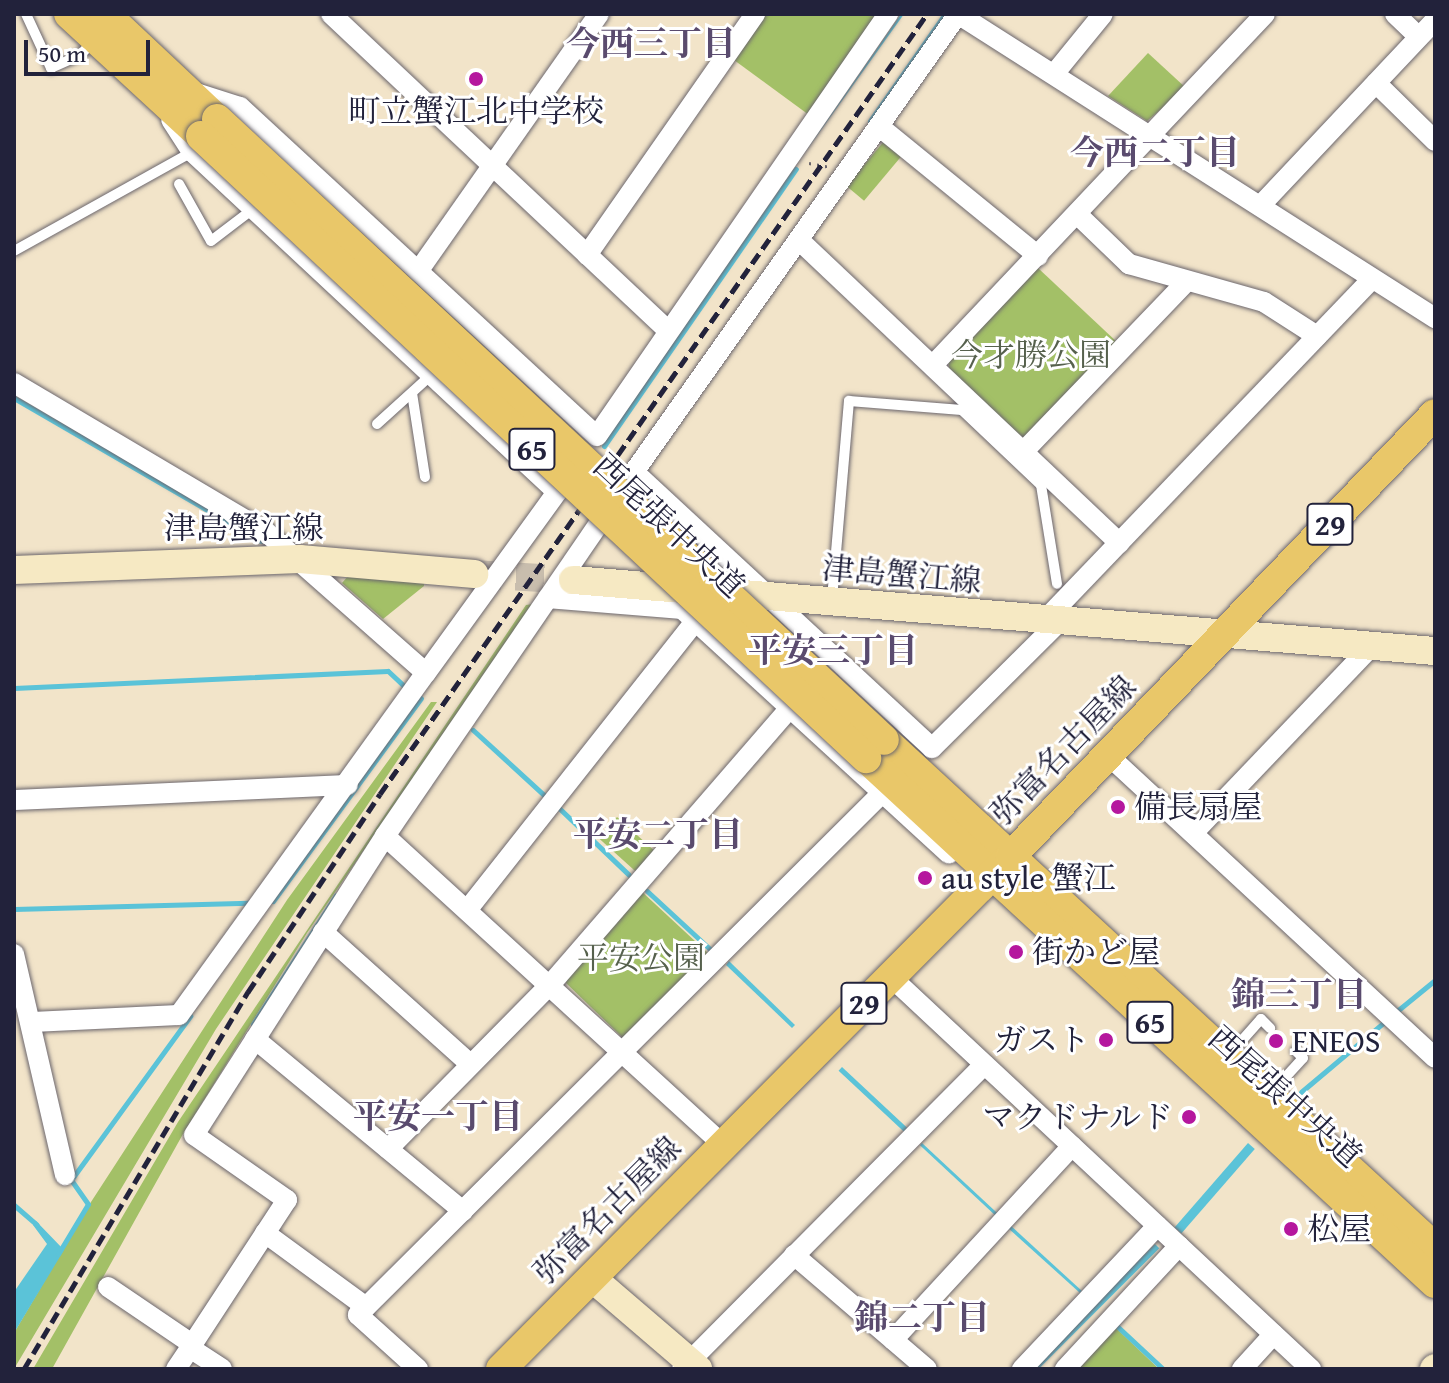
<!DOCTYPE html>
<meta charset="utf-8">
<style>
body{margin:0}
#map{position:relative;width:1449px;height:1383px;overflow:hidden;background:#f2e4c9;font-family:"Gentium Book Plus","Noto Serif JP",serif}
div>[style]{position:absolute}
.green>*{inset:0;background:#a3c067;transform-origin:0 0}
.water>*{inset:0;background:#5bc3d8;transform-origin:0 0}
.stream>*{height:5px;margin:-2.5px;padding:0 2.5px;transform-origin:2.5px;border-radius:2.5px;background:#5bc3d8}
.secondary-tunnel>*{height:28px;margin-top:-14px;transform-origin:0;background:repeating-linear-gradient(90deg,#c8bdad 0 28px,transparent 0 42px)}
.path>*{height:3px;margin-top:-1.5px;transform-origin:0;background:repeating-linear-gradient(90deg,#6b666d 0 2px,transparent 0 8px)}
.roads{filter:drop-shadow(0 0 2px #6b666d) drop-shadow(0 0 2px #6b666d)}
.lane>*{height:10px;margin:-5px;padding:0 5px;transform-origin:5px;border-radius:5px;background:#fff}
.street>*{height:20px;margin:-10px;padding:0 10px;transform-origin:10px;border-radius:10px;background:#fff}
.secondary>*{height:28px;margin:-14px;padding:0 14px;transform-origin:14px;border-radius:14px;background:#f6e9c3}
.primary>*{height:30px;margin:-15px;padding:0 15px;transform-origin:15px;border-radius:15px;background:#e9c769}
.rail>*{height:5px;margin-top:-2.5px;transform-origin:0;background:repeating-linear-gradient(90deg,#22223b 0 12px,transparent 0 18px)}
.bridges{filter:drop-shadow(0 0 2px #6b666d) drop-shadow(0 0 2px #6b666d)}
.primary-bridge>*{height:30px;margin:-15px;padding:0 15px;transform-origin:15px;border-radius:15px;background:#e9c769}
.dots>*{width:22px;height:22px;translate:-50% -50%;box-sizing:border-box;border:4px solid #fff;border-radius:50%}
span{translate:-50% -50%;white-space:nowrap;text-align:center;line-height:1.15;-webkit-text-stroke:6px #fff;paint-order:stroke}
.shield-label span{padding:2px 6px;background:#fff;border:2px solid;border-radius:6px;-webkit-text-stroke-width:0}
.shield-label{font-size:30px;color:#22223b;font-weight:700}
.poi-label{font-size:32px;color:#22223b}
.left{translate:0 -50%;text-align:left}
.right{translate:-100% -50%;text-align:right}
.park-label{font-size:32px;color:#56614d}
.street-label{font-size:32px;color:#22223b}
.neighbourhood-label{font-size:34px;color:#5a4b6e;font-weight:700}
.frame{position:absolute;inset:0;border:16px solid #22223b;pointer-events:none}
.scale{position:absolute;left:24px;top:40px;width:126px;height:36px;box-sizing:border-box;border:4px solid #22223b;border-top:0;padding-left:10px;font-size:24px;line-height:28px;white-space:nowrap;color:#22223b;-webkit-text-stroke:6px #fff;paint-order:stroke}
</style>
<div id="map">
<div class="green">
<div style="clip-path:polygon(766px 14px,880px 14px,809px 115px,734px 60px)"></div>
<div style="clip-path:polygon(1148px 53px,1186px 88px,1147px 121px,1108px 96px)"></div>
<div style="left:885px;top:140px;width:23px;height:60px;rotate:40deg"></div>
<div style="clip-path:polygon(1038px 268px,1118px 343px,1029px 437px,1020px 437px,949px 370px,949px 362px)"></div>
<div style="clip-path:polygon(348px 576px,424px 580px,424px 586px,383px 619px,342px 583px)"></div>
<div style="clip-path:polygon(533px 604px,307px 933px,183px 1134px,52px 1369px,33px 1369px,178px 1122px,526px 605px)"></div>
<div style="clip-path:polygon(431px 702px,437px 702px,216px 1029px,14px 1369px,14px 1333px,91px 1202px,287px 900px)"></div>
<div style="left:617px;top:817px;width:50px;height:28px;rotate:42deg"></div>
<div style="clip-path:polygon(640px 890px,710px 955px,628px 1037px,622px 1037px,566px 983px,566px 975px)"></div>
<div style="clip-path:polygon(1115px 1327px,1159px 1369px,1077px 1369px)"></div>
</div>
<div class="water">
<div style="clip-path:polygon(901px 14px,904px 14px,801px 158px)"></div>
<div style="clip-path:polygon(729px 961px,795px 1025px,792px 1028px,726px 965px)"></div>
<div style="left:842px;top:1067px;width:92px;height:5px;rotate:43deg"></div>
<div style="left:922px;top:1143px;width:105px;height:3px;rotate:43deg"></div>
<div style="left:1248px;top:1143px;width:9px;height:112px;rotate:41deg"></div>
<div style="clip-path:polygon(36px 1221px,64px 1250px,14px 1333px,14px 1292px,47px 1244px,33px 1225px)"></div>
<div style="clip-path:polygon(1010px 1225px,1082px 1291px,1080px 1293px,1008px 1228px)"></div>
<div style="left:1155px;top:1244px;width:6px;height:171px;rotate:45deg"></div>
</div>
<div class="stream">
<div style="left:870px;top:121px;width:131px;rotate:-55deg"></div>
<div style="left:14px;top:398px;width:285px;rotate:30.1deg"></div>
<div style="left:604px;top:446px;width:337px;rotate:-55.3deg"></div>
<div style="left:14px;top:688px;width:374px;rotate:-2.6deg"></div>
<div style="left:388px;top:671px;width:25px;rotate:43deg"></div>
<div style="left:473px;top:730px;width:96px;rotate:42.5deg"></div>
<div style="left:560px;top:809px;width:95px;rotate:43.7deg"></div>
<div style="left:647px;top:891px;width:87px;rotate:42.7deg"></div>
<div style="left:273px;top:901px;width:251px;rotate:-53.9deg"></div>
<div style="left:14px;top:909px;width:235px;rotate:-1.5deg"></div>
<div style="left:1397px;top:1011px;width:49px;rotate:-39.2deg"></div>
<div style="left:253px;top:1024px;width:153px;rotate:-57.2deg"></div>
<div style="left:1301px;top:1092px;width:109px;rotate:-40.1deg"></div>
<div style="left:14px;top:1205px;width:30px;rotate:41deg"></div>
<div style="left:58px;top:1254px;width:58px;rotate:-59deg"></div>
<div style="left:88px;top:1204px;width:29px;rotate:-125deg"></div>
<div style="left:71px;top:1180px;width:203px;rotate:-54deg"></div>
<div style="left:1118px;top:1327px;width:62px;rotate:43deg"></div>
</div>
<div class="secondary-tunnel">
<div style="left:474px;top:574px;width:99px;rotate:3.5deg"></div>
</div>
<div class="path">
<div style="left:809px;top:163px;width:20px;rotate:11deg"></div>
</div>
<div class="roads">
<div class="lane">
<div style="left:26px;top:14px;width:60px;rotate:65.2deg"></div>
<div style="left:51px;top:68px;width:32px;rotate:-24deg"></div>
<div style="left:80px;top:55px;width:21px;rotate:-45deg"></div>
<div style="left:179px;top:184px;width:65px;rotate:60.7deg"></div>
<div style="left:211px;top:241px;width:53px;rotate:-37.3deg"></div>
<div style="left:14px;top:251px;width:204px;rotate:-29.1deg"></div>
<div style="left:412px;top:393px;width:85px;rotate:81.2deg"></div>
<div style="left:377px;top:424px;width:73px;rotate:-42.2deg"></div>
<div style="left:832px;top:599px;width:199px;rotate:-85.1deg"></div>
<div style="left:849px;top:401px;width:113px;rotate:4.6deg"></div>
<div style="left:962px;top:410px;width:109px;rotate:43.5deg"></div>
<div style="left:1041px;top:485px;width:100px;rotate:80.8deg"></div>
<div style="left:1229px;top:1055px;width:48px;rotate:-48.4deg"></div>
<div style="left:1261px;top:1019px;width:13px;rotate:45deg"></div>
<div style="left:1271px;top:1093px;width:47px;rotate:-47.6deg"></div>
<div style="left:1303px;top:1058px;width:10px;rotate:-135deg"></div>
</div>
<div class="street">
<div style="left:331px;top:14px;width:461px;rotate:43.2deg"></div>
<div style="left:958px;top:14px;width:566px;rotate:32.51deg"></div>
<div style="left:1395px;top:14px;width:33px;rotate:44deg"></div>
<div style="left:1054px;top:74px;width:77px;rotate:-50.8deg"></div>
<div style="left:1376px;top:83px;width:83px;rotate:44.5deg"></div>
<div style="left:193px;top:92px;width:49px;rotate:17.7deg"></div>
<div style="left:240px;top:107px;width:485px;rotate:42.7deg"></div>
<div style="left:597px;top:436px;width:513px;rotate:-55.41deg"></div>
<div style="left:880px;top:127px;width:204px;rotate:39.2deg"></div>
<div style="left:1260px;top:206px;width:255px;rotate:-46.7deg"></div>
<div style="left:1078px;top:215px;width:71px;rotate:43.9deg"></div>
<div style="left:1129px;top:264px;width:140px;rotate:15.7deg"></div>
<div style="left:1264px;top:302px;width:63px;rotate:32.7deg"></div>
<div style="left:799px;top:240px;width:441px;rotate:43.4deg"></div>
<div style="left:587px;top:255px;width:294px;rotate:-55.1deg"></div>
<div style="left:419px;top:270px;width:313px;rotate:-54.9deg"></div>
<div style="left:933px;top:365px;width:483px;rotate:-46.6deg"></div>
<div style="left:14px;top:383px;width:293px;rotate:30.6deg"></div>
<div style="left:266px;top:532px;width:213px;rotate:41.4deg"></div>
<div style="left:426px;top:673px;width:223px;rotate:-54.1deg"></div>
<div style="left:557px;top:492px;width:499px;rotate:-137deg"></div>
<div style="left:192px;top:152px;width:38px;rotate:-123deg"></div>
<div style="left:1024px;top:451px;width:233px;rotate:-46.2deg"></div>
<div style="left:634px;top:472px;width:406px;rotate:42.8deg"></div>
<div style="left:932px;top:748px;width:180px;rotate:-44.8deg"></div>
<div style="left:548px;top:598px;width:134px;rotate:4.7deg"></div>
<div style="left:682px;top:609px;width:362px;rotate:42.5deg"></div>
<div style="left:1045px;top:620px;width:472px;rotate:-46.2deg"></div>
<div style="left:1109px;top:756px;width:444px;rotate:42.8deg"></div>
<div style="left:14px;top:800px;width:334px;rotate:-2.6deg"></div>
<div style="left:1193px;top:833px;width:259px;rotate:-46.3deg"></div>
<div style="left:385px;top:836px;width:458px;rotate:42.4deg"></div>
<div style="left:468px;top:909px;width:366px;rotate:-51.7deg"></div>
<div style="left:323px;top:932px;width:198px;rotate:41.9deg"></div>
<div style="left:14px;top:954px;width:227px;rotate:77deg"></div>
<div style="left:891px;top:977px;width:575px;rotate:43.03deg"></div>
<div style="left:32px;top:1022px;width:147px;rotate:-2.7deg"></div>
<div style="left:179px;top:1015px;width:422px;rotate:-54.2deg"></div>
<div style="left:255px;top:1039px;width:270px;rotate:39.6deg"></div>
<div style="left:388px;top:1149px;width:231px;rotate:-45.4deg"></div>
<div style="left:550px;top:985px;width:365px;rotate:-49.1deg"></div>
<div style="left:265px;top:1233px;width:125px;rotate:36.2deg"></div>
<div style="left:794px;top:1255px;width:175px;rotate:40.6deg"></div>
<div style="left:108px;top:1287px;width:102px;rotate:34.2deg"></div>
<div style="left:893px;top:1340px;width:264px;rotate:-47.3deg"></div>
<div style="left:190px;top:1348px;width:177px;rotate:-56.8deg"></div>
<div style="left:287px;top:1200px;width:113px;rotate:-145deg"></div>
<div style="left:194px;top:1135px;width:355px;rotate:-57.4deg"></div>
<div style="left:385px;top:836px;width:441px;rotate:-55.6deg"></div>
<div style="left:634px;top:472px;width:561px;rotate:-54.72deg"></div>
<div style="left:176px;top:1369px;width:25px;rotate:-56deg"></div>
<div style="left:190px;top:1348px;width:38px;rotate:33deg"></div>
<div style="left:418px;top:1369px;width:81px;rotate:-138deg"></div>
<div style="left:358px;top:1315px;width:737px;rotate:-44.89deg"></div>
<div style="left:682px;top:1369px;width:429px;rotate:-45.2deg"></div>
<div style="left:1022px;top:1369px;width:197px;rotate:-46.6deg"></div>
<div style="left:1065px;top:1369px;width:168px;rotate:-47.2deg"></div>
<div style="left:1242px;top:1369px;width:47px;rotate:-47.6deg"></div>
</div>
<div class="secondary">
<div style="left:14px;top:570px;width:286px;rotate:-2.2deg"></div>
<div style="left:300px;top:559px;width:175px;rotate:4.9deg"></div>
<div style="left:573px;top:580px;width:865px;rotate:4.71deg"></div>
<div style="left:592px;top:1278px;width:140px;rotate:40.6deg"></div>
<div style="left:1434px;top:1369px;width:1px;rotate:-45deg"></div>
</div>
<div class="primary">
<div style="left:69px;top:14px;width:180px;rotate:42.7deg"></div>
<div style="left:105px;top:14px;width:154px;rotate:43.2deg"></div>
<div style="left:884px;top:740px;width:749px;rotate:42.67deg"></div>
<div style="left:866px;top:758px;width:774px;rotate:42.7deg"></div>
<div style="left:501px;top:1369px;width:723px;rotate:-45.17deg"></div>
<div style="left:1011px;top:856px;width:612px;rotate:-46.19deg"></div>
</div>
</div>
<div class="rail">
<div style="left:24px;top:1369px;width:439px;rotate:-59.3deg"></div>
<div style="left:248px;top:992px;width:238px;rotate:-56.3deg"></div>
<div style="left:380px;top:794px;width:953px;rotate:-54.96deg"></div>
</div>
<div class="bridges">
<div class="primary-bridge">
<div style="left:217px;top:119px;width:911px;rotate:42.95deg"></div>
<div style="left:201px;top:136px;width:911px;rotate:43.09deg"></div>
</div>
</div>
<div class="dots">
<div style="left:476px;top:79px;background:#b5179e"></div>
<div style="left:1118px;top:807px;background:#b5179e"></div>
<div style="left:925px;top:878px;background:#b5179e"></div>
<div style="left:1016px;top:952px;background:#b5179e"></div>
<div style="left:1106px;top:1040px;background:#b5179e"></div>
<div style="left:1276px;top:1041px;background:#b5179e"></div>
<div style="left:1189px;top:1117px;background:#b5179e"></div>
<div style="left:1291px;top:1229px;background:#b5179e"></div>
</div>
<div class="shield-label">
<span style="left:532px;top:449px">65</span>
<span style="left:1330px;top:524px">29</span>
<span style="left:864px;top:1003px">29</span>
<span style="left:1150px;top:1022px">65</span>
</div>
<div class="poi-label">
<span style="left:476px;top:111px">町立蟹江北中学校</span>
<span class="left" style="left:1134px;top:807px">備長扇屋</span>
<span class="left" style="left:941px;top:878px">au style 蟹江</span>
<span class="left" style="left:1032px;top:952px">街かど屋</span>
<span class="right" style="left:1090px;top:1040px">ガスト</span>
<span class="left" style="left:1292px;top:1041px">ENEOS</span>
<span class="right" style="left:1173px;top:1117px">マクドナルド</span>
<span class="left" style="left:1307px;top:1229px">松屋</span>
</div>
<div class="park-label">
<span style="left:1031px;top:355px">今才勝公園</span>
<span style="left:641px;top:958px">平安公園</span>
</div>
<div class="street-label">
<span style="left:669px;top:526px;rotate:43deg">西尾張中央道</span>
<span style="left:244px;top:528px">津島蟹江線</span>
<span style="left:902px;top:575px;rotate:5deg">津島蟹江線</span>
<span style="left:1064px;top:750px;rotate:-46deg">弥富名古屋線</span>
<span style="left:1285px;top:1097px;rotate:42deg">西尾張中央道</span>
<span style="left:608px;top:1210px;rotate:-45deg">弥富名古屋線</span>
</div>
<div class="neighbourhood-label">
<span style="left:651px;top:43px">今西三丁目</span>
<span style="left:1155px;top:152px">今西二丁目</span>
<span style="left:833px;top:650px">平安三丁目</span>
<span style="left:658px;top:834px">平安二丁目</span>
<span style="left:1299px;top:994px">錦三丁目</span>
<span style="left:438px;top:1116px">平安一丁目</span>
<span style="left:922px;top:1317px">錦二丁目</span>
</div>
<div class="frame"></div>
<div class="scale">50 m</div>
</div>
